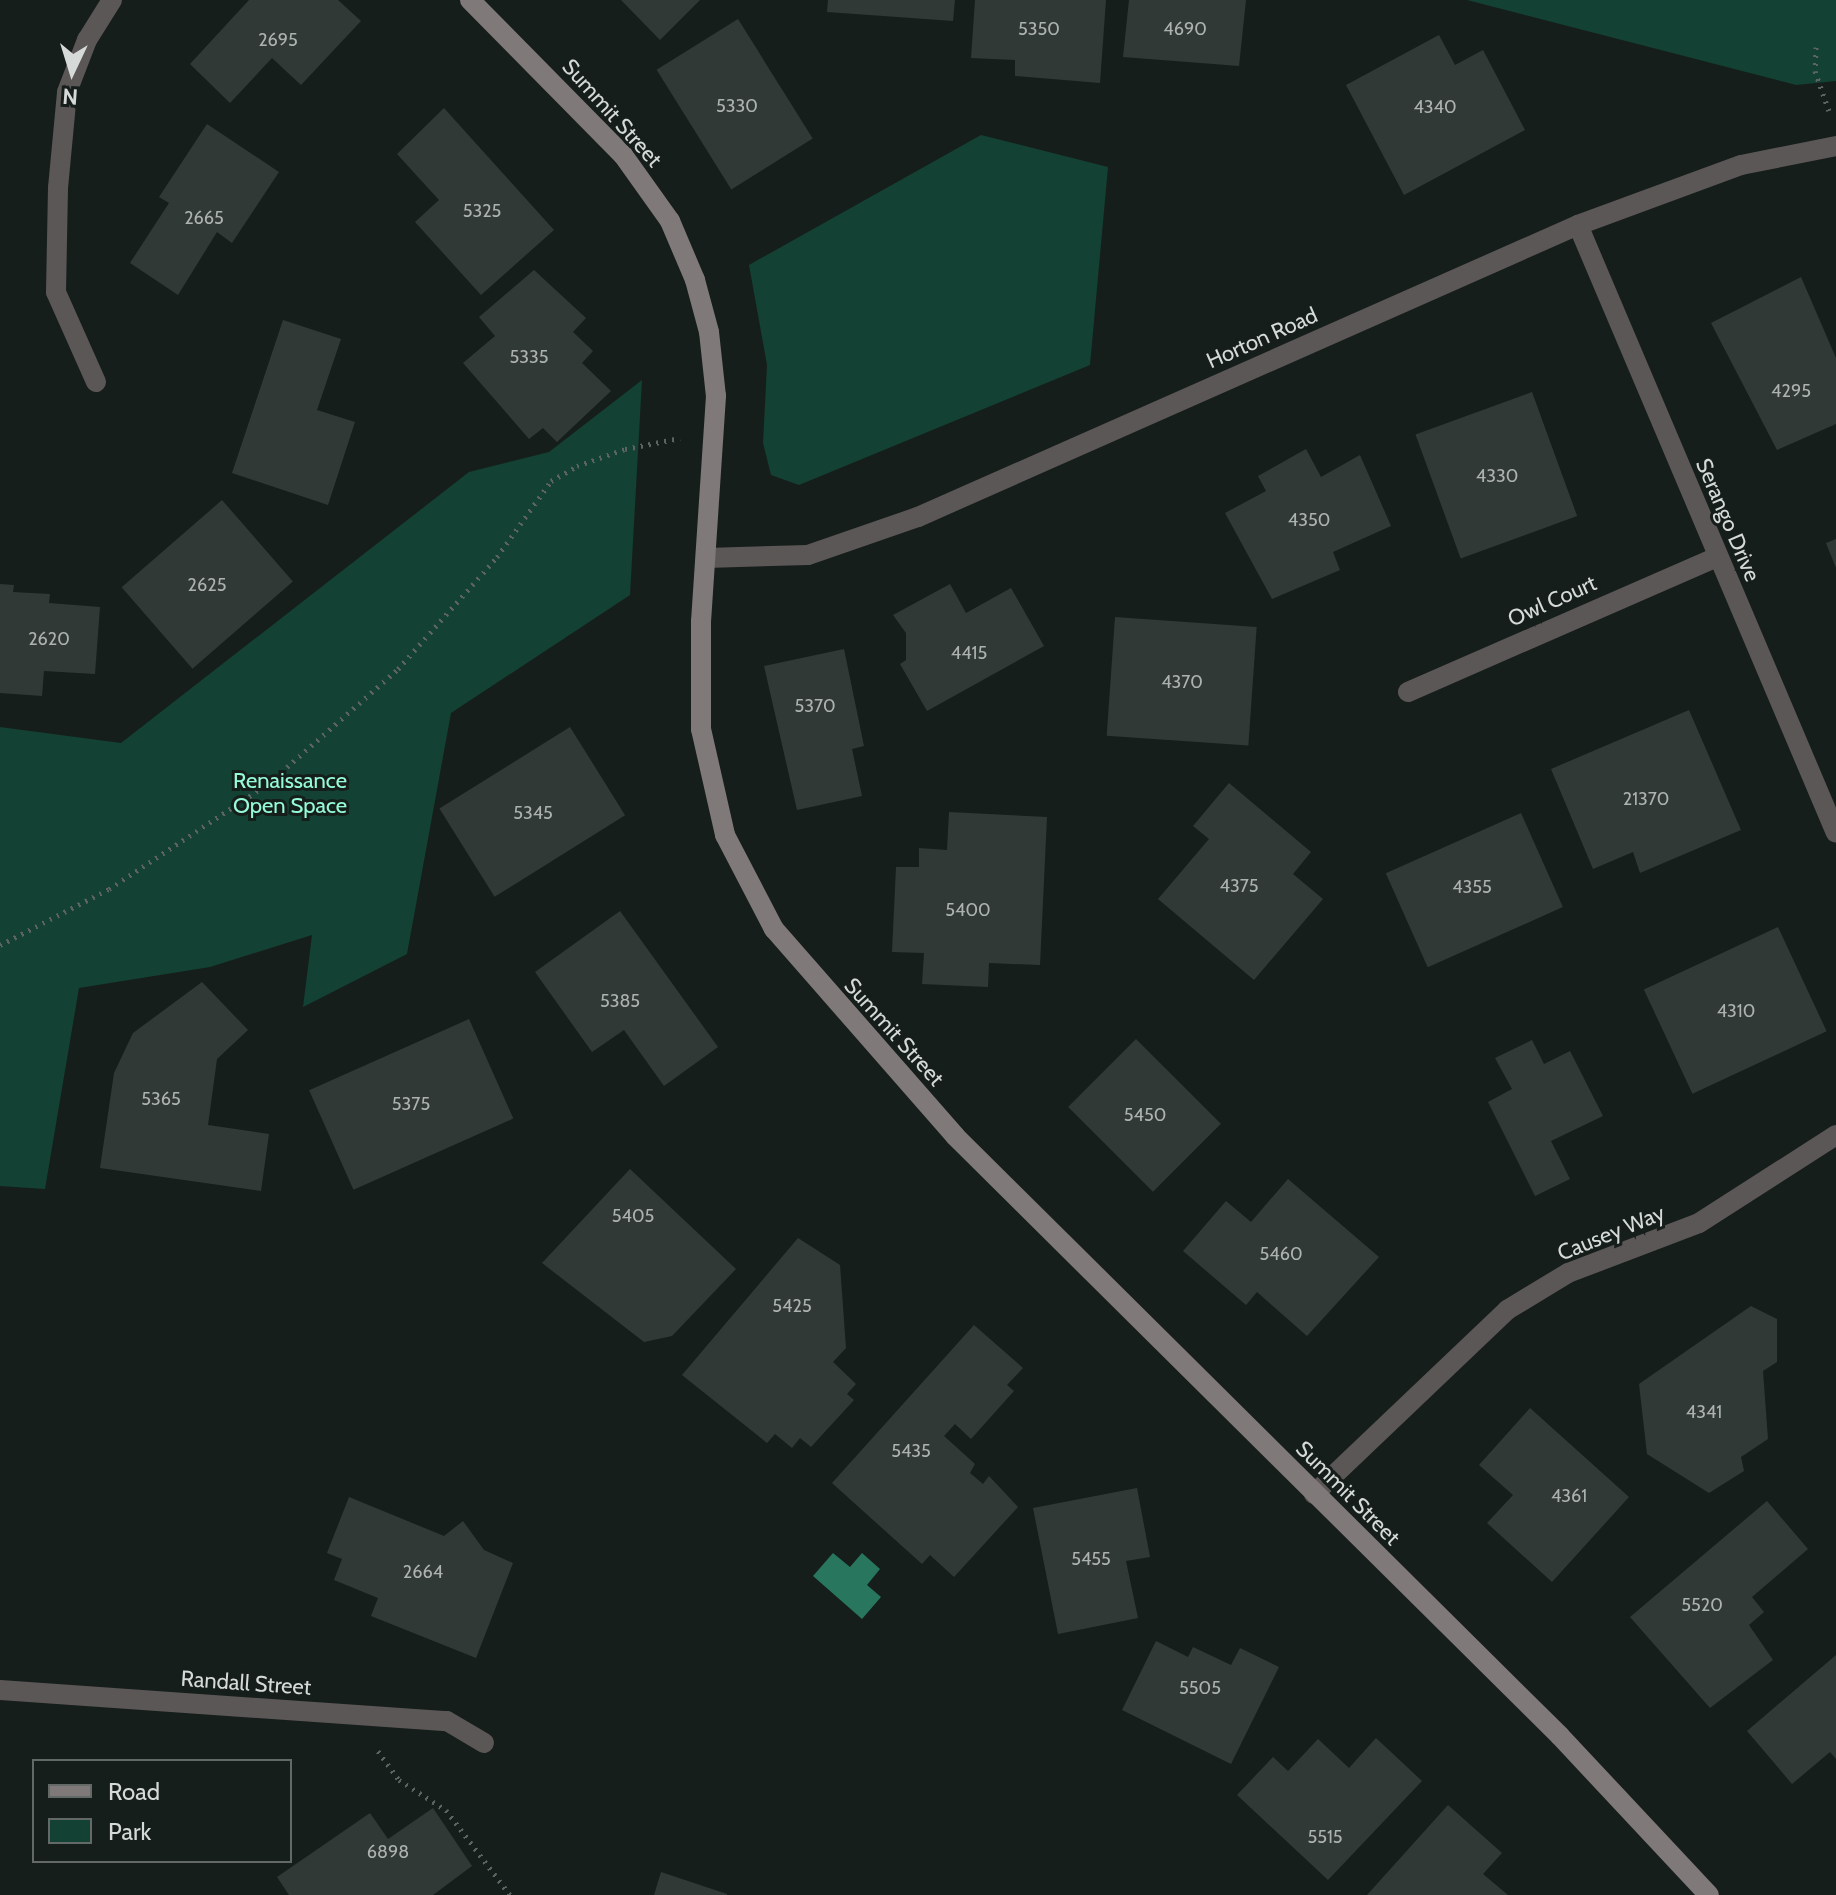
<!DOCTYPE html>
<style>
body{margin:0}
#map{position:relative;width:1836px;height:1895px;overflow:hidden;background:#161e1b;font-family:Cabin,sans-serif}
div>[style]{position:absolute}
.green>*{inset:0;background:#134133}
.water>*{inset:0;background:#28765e}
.building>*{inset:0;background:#313936;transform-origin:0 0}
.path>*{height:5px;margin-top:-2.5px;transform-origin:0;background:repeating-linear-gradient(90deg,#5d6361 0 2px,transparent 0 8px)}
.street>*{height:20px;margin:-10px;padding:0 10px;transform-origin:10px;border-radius:10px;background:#5c5757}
.secondary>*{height:20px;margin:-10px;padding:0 10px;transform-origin:10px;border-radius:10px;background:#807979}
span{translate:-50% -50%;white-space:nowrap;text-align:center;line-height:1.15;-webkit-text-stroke:6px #161e1b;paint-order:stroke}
.number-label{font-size:18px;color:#acb2b0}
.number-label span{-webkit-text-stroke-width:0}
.street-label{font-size:22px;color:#d5dad8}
.park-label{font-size:22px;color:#95fbd7}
.legend{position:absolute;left:32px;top:1759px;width:260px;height:104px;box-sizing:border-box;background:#161e1b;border:2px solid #626967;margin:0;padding:10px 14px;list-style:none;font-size:24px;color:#d5dad8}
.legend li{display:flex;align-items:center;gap:16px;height:40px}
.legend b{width:40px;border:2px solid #626967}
.north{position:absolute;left:32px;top:32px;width:80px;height:80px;-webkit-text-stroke:6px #161e1b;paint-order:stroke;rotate:184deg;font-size:22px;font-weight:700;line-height:32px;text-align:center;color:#d5dad8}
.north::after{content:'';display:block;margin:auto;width:28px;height:36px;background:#d5dad8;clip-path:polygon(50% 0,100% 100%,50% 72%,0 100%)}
</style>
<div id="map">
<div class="green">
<div style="clip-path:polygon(1467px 0,1836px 0,1836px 81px,1796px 85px)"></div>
<div style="clip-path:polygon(981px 135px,1108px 167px,1090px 365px,799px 485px,771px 475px,763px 443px,767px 365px,749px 265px)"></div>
<div style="clip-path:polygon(642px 380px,630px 595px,451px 713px,407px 954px,303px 1007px,312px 935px,210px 967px,79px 988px,45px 1189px,0 1186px,0 727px,121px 743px,469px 472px,549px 452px)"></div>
</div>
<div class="water">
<div style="clip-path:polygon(833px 1553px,850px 1567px,862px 1553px,880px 1569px,867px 1585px,881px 1597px,862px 1619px,813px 1576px)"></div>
</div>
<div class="building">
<div style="clip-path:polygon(249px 0,338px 0,361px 21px,301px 85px,272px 58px,230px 103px,190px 64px)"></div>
<div style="clip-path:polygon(621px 0,700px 0,660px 40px)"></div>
<div style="clip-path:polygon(828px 0,955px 0,953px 21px,827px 12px)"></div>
<div style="clip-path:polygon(975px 0,1106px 0,1100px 83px,1015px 76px,1015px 60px,971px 58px)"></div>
<div style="clip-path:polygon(1129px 0,1246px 0,1239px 66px,1123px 57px)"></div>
<div style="left:738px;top:19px;width:141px;height:96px;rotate:58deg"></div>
<div style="clip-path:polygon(1439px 35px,1455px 65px,1483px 50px,1525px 130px,1404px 195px,1346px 85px)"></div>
<div style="clip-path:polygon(444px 108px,554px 230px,481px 295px,415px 222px,439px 200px,397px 154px)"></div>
<div style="clip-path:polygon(207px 124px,279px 172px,232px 243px,217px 232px,178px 295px,130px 263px,169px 203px,159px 197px)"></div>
<div style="clip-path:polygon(534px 270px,586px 318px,573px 332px,593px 351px,582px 363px,611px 391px,557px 442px,543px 428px,529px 439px,463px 363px,495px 336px,479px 317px)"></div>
<div style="clip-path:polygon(1801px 277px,1836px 358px,1836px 424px,1777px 450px,1711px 323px)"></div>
<div style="clip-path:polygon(283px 320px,341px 339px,317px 410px,355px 422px,328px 505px,232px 473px)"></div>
<div style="left:1532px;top:392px;width:132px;height:124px;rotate:70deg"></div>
<div style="clip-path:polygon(1306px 449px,1321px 477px,1360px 455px,1391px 526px,1333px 552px,1340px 570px,1272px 599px,1225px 513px,1266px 491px,1258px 476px)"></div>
<div style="left:222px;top:500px;width:108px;height:133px;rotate:49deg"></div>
<div style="clip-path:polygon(1836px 539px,1836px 568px,1826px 543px)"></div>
<div style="clip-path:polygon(0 584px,14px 585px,13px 592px,50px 594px,49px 603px,100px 607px,95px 674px,44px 671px,42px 696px,0 693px)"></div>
<div style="clip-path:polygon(950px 584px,966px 613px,1011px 588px,1044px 646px,927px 711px,900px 664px,906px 660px,906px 633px,893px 615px)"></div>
<div style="left:1115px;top:617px;width:142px;height:119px;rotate:4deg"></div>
<div style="clip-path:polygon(844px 649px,864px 746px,852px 749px,862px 796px,797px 810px,764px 666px)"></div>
<div style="clip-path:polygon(1689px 710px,1741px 830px,1640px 873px,1633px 852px,1593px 869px,1551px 769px)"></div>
<div style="left:570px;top:727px;width:104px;height:154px;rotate:58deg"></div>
<div style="clip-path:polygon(1229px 783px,1311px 852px,1293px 874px,1323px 899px,1254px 980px,1158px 899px,1209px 839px,1193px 826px)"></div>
<div style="clip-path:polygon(949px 812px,1047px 817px,1040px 965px,989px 963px,988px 987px,922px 984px,924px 953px,892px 952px,896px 867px,919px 867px,919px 848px,947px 850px)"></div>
<div style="left:1521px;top:813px;width:103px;height:148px;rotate:66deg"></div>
<div style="clip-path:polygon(620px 911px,718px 1047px,664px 1086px,624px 1030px,592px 1052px,535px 972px)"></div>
<div style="left:1778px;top:927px;width:115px;height:148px;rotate:65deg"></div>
<div style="clip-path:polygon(202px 982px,248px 1030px,217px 1059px,208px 1125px,269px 1134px,261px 1191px,100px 1168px,114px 1073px,133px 1033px)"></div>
<div style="left:469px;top:1019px;width:109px;height:175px;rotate:66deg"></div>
<div style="left:1136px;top:1039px;width:120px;height:96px;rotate:45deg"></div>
<div style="clip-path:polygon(1532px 1040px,1544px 1064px,1570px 1051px,1603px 1116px,1551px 1141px,1570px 1179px,1535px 1196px,1488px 1102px,1512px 1089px,1495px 1058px)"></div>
<div style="clip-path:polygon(630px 1169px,736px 1269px,672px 1336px,644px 1342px,542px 1263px)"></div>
<div style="clip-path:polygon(1288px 1179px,1379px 1257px,1307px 1336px,1257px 1292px,1246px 1305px,1183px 1251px,1226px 1201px,1251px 1222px)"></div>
<div style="clip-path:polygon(798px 1238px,840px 1265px,846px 1348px,833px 1362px,856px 1384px,847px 1394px,854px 1400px,811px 1447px,800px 1438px,792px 1448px,775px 1434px,767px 1443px,682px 1375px)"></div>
<div style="clip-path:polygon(1751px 1306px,1777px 1319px,1777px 1362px,1763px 1371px,1768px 1439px,1741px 1457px,1744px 1471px,1709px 1493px,1647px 1454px,1639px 1384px)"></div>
<div style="clip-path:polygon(974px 1325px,1023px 1368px,1007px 1385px,1014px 1391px,971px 1439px,955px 1424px,944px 1436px,975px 1464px,970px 1473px,983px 1484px,989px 1476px,1018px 1507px,954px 1577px,930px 1555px,922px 1564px,832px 1483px)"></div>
<div style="clip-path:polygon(1530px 1408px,1629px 1497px,1552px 1582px,1487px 1523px,1513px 1495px,1479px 1465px)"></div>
<div style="clip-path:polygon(1137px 1488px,1150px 1557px,1126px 1561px,1138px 1618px,1058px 1634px,1033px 1508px)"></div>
<div style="clip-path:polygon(349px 1497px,444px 1536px,463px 1521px,484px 1550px,513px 1563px,476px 1658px,371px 1616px,378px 1598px,334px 1580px,342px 1559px,327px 1553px)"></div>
<div style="clip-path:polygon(1767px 1501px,1808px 1549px,1752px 1597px,1764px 1612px,1749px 1625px,1773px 1660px,1710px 1708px,1630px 1617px)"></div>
<div style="clip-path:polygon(1156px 1641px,1188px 1657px,1193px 1647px,1231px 1665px,1240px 1648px,1279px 1667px,1231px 1764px,1122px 1710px)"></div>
<div style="clip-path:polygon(1836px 1655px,1836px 1759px,1830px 1752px,1792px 1784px,1747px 1731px)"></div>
<div style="clip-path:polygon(1376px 1738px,1422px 1781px,1328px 1880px,1237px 1795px,1273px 1757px,1288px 1771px,1318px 1739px,1349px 1768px)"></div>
<div style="clip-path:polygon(1448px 1805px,1502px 1853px,1483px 1874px,1508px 1895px,1367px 1895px)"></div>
<div style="clip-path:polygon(433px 1808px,472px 1866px,433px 1895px,289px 1895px,277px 1877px,370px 1813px,388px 1839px)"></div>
<div style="clip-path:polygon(661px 1872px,727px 1894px,727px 1895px,654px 1895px)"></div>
</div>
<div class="path">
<div style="left:1816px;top:47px;width:24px;rotate:92deg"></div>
<div style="left:1815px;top:71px;width:42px;rotate:70.7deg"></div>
<div style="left:0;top:945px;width:123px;rotate:-27.2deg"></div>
<div style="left:109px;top:889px;width:192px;rotate:-33.5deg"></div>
<div style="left:269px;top:783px;width:172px;rotate:-41.5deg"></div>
<div style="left:398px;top:669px;width:149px;rotate:-48.5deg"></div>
<div style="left:497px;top:557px;width:93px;rotate:-54.6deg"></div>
<div style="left:551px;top:481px;width:30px;rotate:-30deg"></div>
<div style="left:577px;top:466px;width:51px;rotate:-19.5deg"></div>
<div style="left:625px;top:449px;width:56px;rotate:-11.3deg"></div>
<div style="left:378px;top:1751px;width:36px;rotate:54deg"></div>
<div style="left:399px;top:1780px;width:56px;rotate:32.6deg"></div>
<div style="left:446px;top:1810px;width:106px;rotate:53deg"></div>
</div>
<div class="street">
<div style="left:1578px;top:225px;width:660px;rotate:67.01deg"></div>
<div style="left:96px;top:382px;width:98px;rotate:-114deg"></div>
<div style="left:56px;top:292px;width:104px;rotate:-88.9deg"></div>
<div style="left:58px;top:188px;width:96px;rotate:-84.6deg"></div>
<div style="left:67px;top:92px;width:56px;rotate:-69deg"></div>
<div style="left:87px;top:40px;width:47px;rotate:-58deg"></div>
<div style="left:706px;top:558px;width:102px;rotate:-1.7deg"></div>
<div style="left:808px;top:555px;width:116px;rotate:-19.1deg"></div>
<div style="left:918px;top:517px;width:722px;rotate:-23.87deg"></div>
<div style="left:1578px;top:225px;width:174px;rotate:-20.2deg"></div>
<div style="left:1741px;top:165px;width:97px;rotate:-11.3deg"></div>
<div style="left:1408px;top:692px;width:337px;rotate:-23.6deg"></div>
<div style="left:1314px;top:1494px;width:267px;rotate:-43.6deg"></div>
<div style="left:1507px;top:1310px;width:71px;rotate:-31.2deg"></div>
<div style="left:1568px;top:1273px;width:140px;rotate:-20.9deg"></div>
<div style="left:1699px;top:1223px;width:163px;rotate:-32.7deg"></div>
<div style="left:0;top:1690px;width:448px;rotate:4deg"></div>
<div style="left:447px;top:1721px;width:43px;rotate:30.7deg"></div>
</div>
<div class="secondary">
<div style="left:470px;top:0;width:218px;rotate:45.4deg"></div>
<div style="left:623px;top:155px;width:81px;rotate:54.5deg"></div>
<div style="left:670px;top:221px;width:64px;rotate:67deg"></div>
<div style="left:695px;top:280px;width:54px;rotate:74.9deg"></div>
<div style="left:709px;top:332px;width:64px;rotate:83.8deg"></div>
<div style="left:716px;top:396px;width:225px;rotate:93.8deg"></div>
<div style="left:701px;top:621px;width:108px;rotate:90deg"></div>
<div style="left:701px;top:729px;width:109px;rotate:77.2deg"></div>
<div style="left:725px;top:835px;width:106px;rotate:62.5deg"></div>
<div style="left:774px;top:929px;width:275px;rotate:48.8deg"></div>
<div style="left:955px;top:1136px;width:852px;rotate:44.76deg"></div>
<div style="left:1560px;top:1736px;width:218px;rotate:46.9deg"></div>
</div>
<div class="number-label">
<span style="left:1039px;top:29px">5350</span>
<span style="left:1185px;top:29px">4690</span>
<span style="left:278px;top:40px">2695</span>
<span style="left:737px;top:106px">5330</span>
<span style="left:1435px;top:107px">4340</span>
<span style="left:482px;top:211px">5325</span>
<span style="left:204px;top:218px">2665</span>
<span style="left:529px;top:357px">5335</span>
<span style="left:1791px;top:391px">4295</span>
<span style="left:1497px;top:476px">4330</span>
<span style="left:1309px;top:520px">4350</span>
<span style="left:207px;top:585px">2625</span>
<span style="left:49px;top:639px">2620</span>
<span style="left:969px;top:653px">4415</span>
<span style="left:1182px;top:682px">4370</span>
<span style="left:815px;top:706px">5370</span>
<span style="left:1646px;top:799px">21370</span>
<span style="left:533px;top:813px">5345</span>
<span style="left:1239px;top:886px">4375</span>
<span style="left:1472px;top:887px">4355</span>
<span style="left:968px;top:910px">5400</span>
<span style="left:620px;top:1001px">5385</span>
<span style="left:1736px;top:1011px">4310</span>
<span style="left:161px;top:1099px">5365</span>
<span style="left:411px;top:1104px">5375</span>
<span style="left:1145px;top:1115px">5450</span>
<span style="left:633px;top:1216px">5405</span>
<span style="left:1281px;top:1254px">5460</span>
<span style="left:792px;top:1306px">5425</span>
<span style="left:1704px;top:1412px">4341</span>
<span style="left:911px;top:1451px">5435</span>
<span style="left:1569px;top:1496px">4361</span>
<span style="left:1091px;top:1559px">5455</span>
<span style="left:423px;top:1572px">2664</span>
<span style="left:1702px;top:1605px">5520</span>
<span style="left:1200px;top:1688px">5505</span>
<span style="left:1325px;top:1837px">5515</span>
<span style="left:388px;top:1852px">6898</span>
</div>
<div class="street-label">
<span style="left:612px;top:113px;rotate:48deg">Summit Street</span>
<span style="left:1262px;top:338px;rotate:-24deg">Horton Road</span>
<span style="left:1728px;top:520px;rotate:67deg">Serango Drive</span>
<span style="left:1552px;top:601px;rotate:-24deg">Owl Court</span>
<span style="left:894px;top:1032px;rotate:48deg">Summit Street</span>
<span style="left:1611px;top:1233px;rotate:-22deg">Causey Way</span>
<span style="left:1348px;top:1493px;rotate:45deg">Summit Street</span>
<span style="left:246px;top:1683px;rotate:4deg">Randall Street</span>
</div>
<div class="park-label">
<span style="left:290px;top:793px">Renaissance<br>Open Space</span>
</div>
<ul class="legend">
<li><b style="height:10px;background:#807979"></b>Road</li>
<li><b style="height:22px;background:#134133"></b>Park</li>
</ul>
<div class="north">N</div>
</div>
